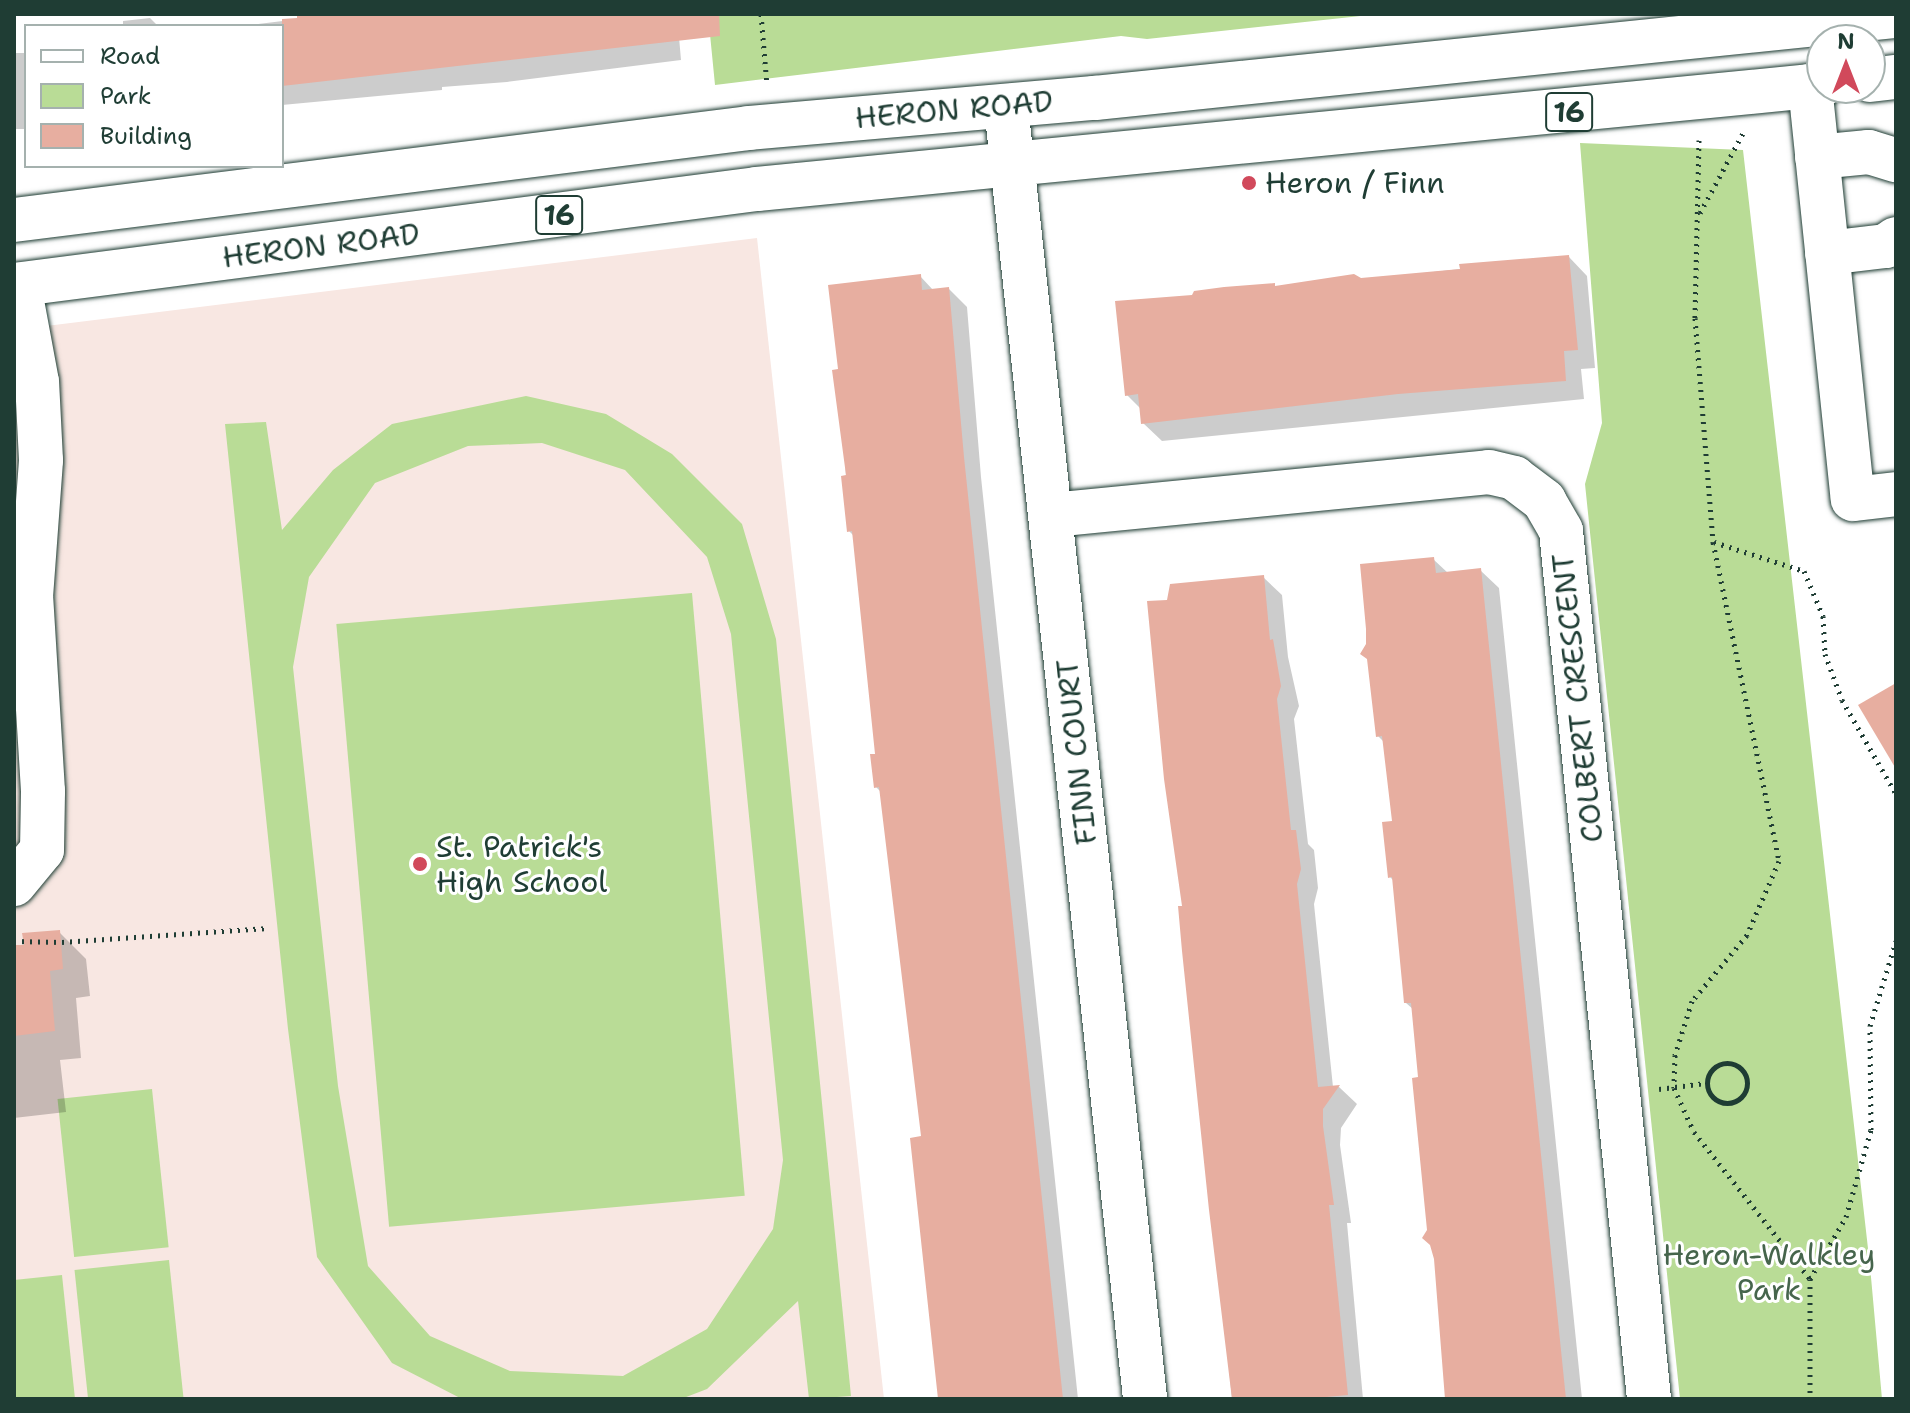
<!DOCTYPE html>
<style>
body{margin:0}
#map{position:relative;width:1910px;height:1413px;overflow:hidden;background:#fff;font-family:"Shantell Sans",sans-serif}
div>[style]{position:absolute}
.built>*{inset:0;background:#f8e7e2}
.green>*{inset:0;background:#b9dc96;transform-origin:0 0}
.shadow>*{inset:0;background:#0003;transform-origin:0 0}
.building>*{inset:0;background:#e7aea0}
.path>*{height:5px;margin-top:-2.5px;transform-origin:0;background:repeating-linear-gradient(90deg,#1f3d34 0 2px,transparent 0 8px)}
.path>.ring{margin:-2.5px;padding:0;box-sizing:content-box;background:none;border:5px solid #1f3d34;border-radius:50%}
.roads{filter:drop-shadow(0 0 2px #1f3d34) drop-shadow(0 0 2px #1f3d34)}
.minor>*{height:44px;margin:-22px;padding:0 22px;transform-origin:22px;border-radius:22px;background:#fff}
.major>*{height:44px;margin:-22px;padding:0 22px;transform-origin:22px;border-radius:22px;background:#fff}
.dots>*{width:22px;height:22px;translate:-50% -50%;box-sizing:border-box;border:4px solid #fff;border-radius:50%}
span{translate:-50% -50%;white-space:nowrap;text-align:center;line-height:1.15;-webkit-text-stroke:6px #fff;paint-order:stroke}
.shield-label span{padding:2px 6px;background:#fff;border:2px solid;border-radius:6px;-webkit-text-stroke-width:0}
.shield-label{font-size:28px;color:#1f3d34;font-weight:700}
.street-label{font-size:30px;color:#1f3d34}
.poi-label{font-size:30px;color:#1f3d34}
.left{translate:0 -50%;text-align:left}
.park-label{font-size:30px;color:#46654c}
.frame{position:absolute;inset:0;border:16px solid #1f3d34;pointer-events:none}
.legend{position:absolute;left:24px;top:24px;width:260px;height:144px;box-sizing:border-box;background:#fff;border:2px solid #a5b1ae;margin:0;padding:10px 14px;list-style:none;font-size:24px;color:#1f3d34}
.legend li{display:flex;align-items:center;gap:16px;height:40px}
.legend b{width:40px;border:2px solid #a5b1ae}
.north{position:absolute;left:1806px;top:24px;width:80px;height:80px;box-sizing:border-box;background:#fff;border:2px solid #a5b1ae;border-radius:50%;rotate:0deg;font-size:22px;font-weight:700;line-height:32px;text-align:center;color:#1f3d34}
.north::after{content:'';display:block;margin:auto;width:28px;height:36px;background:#d1495b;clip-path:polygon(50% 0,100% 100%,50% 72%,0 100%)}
</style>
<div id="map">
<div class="built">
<div style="clip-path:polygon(757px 238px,884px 1399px,14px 1399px,14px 330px)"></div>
</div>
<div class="green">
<div style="clip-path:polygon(708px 14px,1379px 14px,1147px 39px,1121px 36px,715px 85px)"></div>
<div style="clip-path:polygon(1580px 143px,1743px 150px,1870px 1266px,1882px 1399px,1680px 1399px,1585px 484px,1602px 423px)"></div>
<div style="clip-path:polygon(evenodd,526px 396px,606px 414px,672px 454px,742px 524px,776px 639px,851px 1396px,809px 1399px,798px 1301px,707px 1389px,681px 1399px,462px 1399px,392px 1363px,317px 1257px,288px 1029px,225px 424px,266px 422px,282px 530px,333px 470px,392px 424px,526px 396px,542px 443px,625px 470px,707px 557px,731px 634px,783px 1160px,773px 1229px,707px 1329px,623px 1376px,510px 1371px,430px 1336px,368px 1266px,338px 1086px,293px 667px,309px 577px,375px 483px,468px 446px,542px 443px)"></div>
<div style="left:692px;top:593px;width:605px;height:357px;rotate:85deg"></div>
<div style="left:152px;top:1089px;width:159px;height:95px;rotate:84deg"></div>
<div style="left:169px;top:1260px;width:140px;height:95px;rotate:84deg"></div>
<div style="clip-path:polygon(62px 1275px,75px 1399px,14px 1399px,14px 1280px)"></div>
</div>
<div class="shadow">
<div style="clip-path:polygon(299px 14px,699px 14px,679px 37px,681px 60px,507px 82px,442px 87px,442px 90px,282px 105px,282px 26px,242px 26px,299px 19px)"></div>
<div style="clip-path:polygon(150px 18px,158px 26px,123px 26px,123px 21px)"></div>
<div style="left:26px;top:53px;width:76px;height:12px;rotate:90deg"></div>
<div style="clip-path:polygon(1569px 257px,1587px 276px,1595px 368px,1581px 369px,1584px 399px,1162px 441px,1143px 423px,1142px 410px,1127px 395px,1193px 297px,1274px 285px,1277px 288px,1361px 280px)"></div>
<div style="clip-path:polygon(920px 276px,934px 291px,949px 289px,967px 307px,981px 477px,1078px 1399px,942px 1399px,923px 1138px,881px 792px,876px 787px,877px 755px,855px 537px,849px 531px,840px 370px)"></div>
<div style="clip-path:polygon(1433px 559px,1448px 573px,1480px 570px,1499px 588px,1582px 1399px,1447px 1399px,1436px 1259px,1429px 1231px,1414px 1010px,1406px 1003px,1394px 881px,1390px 877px,1394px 822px,1384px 742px,1378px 736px)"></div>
<div style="clip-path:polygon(1263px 577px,1282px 595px,1288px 657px,1299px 706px,1294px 719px,1308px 844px,1314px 850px,1318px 888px,1314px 904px,1333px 1087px,1339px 1087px,1357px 1104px,1341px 1128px,1340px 1145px,1351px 1223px,1347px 1223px,1363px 1399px,1232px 1399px,1184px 907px)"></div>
<div style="clip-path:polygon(59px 932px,86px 959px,90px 996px,76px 998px,81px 1058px,60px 1060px,66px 1112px,14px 1118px,14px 947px,26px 946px)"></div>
</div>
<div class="building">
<div style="clip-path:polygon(297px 14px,719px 14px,720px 36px,282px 86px,282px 19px,297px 18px)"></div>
<div style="clip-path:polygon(1569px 255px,1578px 350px,1564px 351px,1566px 381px,1398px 394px,1141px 424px,1138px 394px,1125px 396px,1115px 301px,1192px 295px,1194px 291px,1224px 287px,1275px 283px,1275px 286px,1354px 274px,1361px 278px,1460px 269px,1459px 264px)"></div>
<div style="clip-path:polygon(921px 274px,922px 290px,949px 287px,964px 457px,1063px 1399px,938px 1399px,910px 1138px,921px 1136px,879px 787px,874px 788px,870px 754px,875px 754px,852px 531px,847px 532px,841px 476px,846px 475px,832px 370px,838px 369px,828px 285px)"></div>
<div style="clip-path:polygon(1434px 557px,1436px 573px,1481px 568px,1566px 1399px,1445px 1399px,1434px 1259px,1430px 1245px,1422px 1238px,1427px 1230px,1412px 1078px,1418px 1077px,1411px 1003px,1404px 1003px,1392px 877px,1388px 878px,1382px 822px,1392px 821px,1382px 736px,1376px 737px,1367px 659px,1360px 654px,1366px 644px,1366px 629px,1360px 564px)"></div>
<div style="clip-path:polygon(1264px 575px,1270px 640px,1273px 639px,1281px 686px,1277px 699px,1291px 830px,1296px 830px,1301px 869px,1297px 884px,1318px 1087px,1340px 1085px,1323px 1109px,1323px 1126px,1334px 1205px,1329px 1205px,1348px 1395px,1304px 1399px,1232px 1399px,1209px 1210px,1182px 951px,1178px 906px,1182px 906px,1164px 779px,1147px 601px,1167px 600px,1170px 584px)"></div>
<div style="clip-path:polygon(1896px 683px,1896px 769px,1858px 705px)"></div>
<div style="clip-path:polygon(60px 930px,63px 969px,50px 971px,55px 1031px,14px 1036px,14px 945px,24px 945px,22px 933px)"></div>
</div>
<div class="path">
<div style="left:761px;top:14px;width:71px;rotate:85.2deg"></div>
<div style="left:1699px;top:140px;width:178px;rotate:91.3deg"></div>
<div style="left:1695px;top:318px;width:225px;rotate:85.4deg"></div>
<div style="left:1713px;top:542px;width:326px;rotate:78.3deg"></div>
<div style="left:1779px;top:861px;width:81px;rotate:113.4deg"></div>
<div style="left:1747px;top:935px;width:86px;rotate:129.8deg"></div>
<div style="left:1692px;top:1001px;width:57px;rotate:107.5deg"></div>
<div style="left:1675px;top:1055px;width:33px;rotate:92deg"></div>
<div style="left:1674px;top:1088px;width:48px;rotate:65.6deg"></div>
<div style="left:1694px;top:1132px;width:187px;rotate:51.7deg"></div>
<div style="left:1810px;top:1279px;width:120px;rotate:90deg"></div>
<div style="left:1700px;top:213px;width:91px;rotate:-61.7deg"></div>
<div style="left:1714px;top:542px;width:95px;rotate:17.9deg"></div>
<div style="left:1804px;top:571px;width:49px;rotate:67.1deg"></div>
<div style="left:1823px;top:616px;width:38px;rotate:87deg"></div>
<div style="left:1825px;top:654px;width:49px;rotate:69.7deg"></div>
<div style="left:1842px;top:700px;width:108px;rotate:60.1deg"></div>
<div style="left:14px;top:941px;width:48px;rotate:1.2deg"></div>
<div style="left:62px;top:942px;width:207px;rotate:-3.9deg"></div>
<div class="ring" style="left:1707px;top:1063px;width:35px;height:35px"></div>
<div style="left:1659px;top:1089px;width:47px;rotate:-7.3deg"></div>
<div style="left:1810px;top:1279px;width:72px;rotate:-59.9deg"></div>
<div style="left:1846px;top:1217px;width:91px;rotate:-74deg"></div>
<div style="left:1871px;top:1130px;width:104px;rotate:-90.6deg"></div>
<div style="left:1870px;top:1026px;width:89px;rotate:-73deg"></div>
</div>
<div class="roads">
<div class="minor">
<div style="left:1810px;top:86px;width:415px;rotate:84.1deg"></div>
<div style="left:1853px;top:499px;width:43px;rotate:-6.6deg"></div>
<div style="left:1006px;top:106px;width:1300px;rotate:83.86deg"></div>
<div style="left:1817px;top:157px;width:52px;rotate:-5.5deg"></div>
<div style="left:1869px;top:152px;width:28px;rotate:17deg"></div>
<div style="left:1827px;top:253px;width:59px;rotate:-6.8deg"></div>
<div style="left:1886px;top:246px;width:12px;rotate:-35deg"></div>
<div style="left:1052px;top:515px;width:439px;rotate:-5.6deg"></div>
<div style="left:1489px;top:472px;width:26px;rotate:13deg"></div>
<div style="left:1514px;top:478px;width:38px;rotate:37deg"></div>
<div style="left:1544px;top:501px;width:34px;rotate:60deg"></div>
<div style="left:1561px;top:531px;width:872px;rotate:84.21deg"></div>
<div style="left:14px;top:884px;width:44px;rotate:-50.5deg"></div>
<div style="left:42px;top:850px;width:59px;rotate:-89deg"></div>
<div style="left:43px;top:791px;width:194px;rotate:-93.5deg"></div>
<div style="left:31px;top:597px;width:137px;rotate:-85.8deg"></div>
<div style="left:41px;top:460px;width:78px;rotate:-92.9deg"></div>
<div style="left:37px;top:382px;width:99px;rotate:-100.5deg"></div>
</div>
<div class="major">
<div style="left:1870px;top:80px;width:26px;rotate:-7deg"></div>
<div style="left:14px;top:220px;width:741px;rotate:-7.13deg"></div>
<div style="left:749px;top:128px;width:347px;rotate:-5deg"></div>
<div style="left:1095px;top:98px;width:805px;rotate:-5.85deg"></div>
<div style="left:14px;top:285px;width:749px;rotate:-7.36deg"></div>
<div style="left:757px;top:189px;width:1070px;rotate:-5.58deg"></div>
</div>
</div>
<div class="dots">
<div style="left:1249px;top:183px;background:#d1495b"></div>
<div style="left:420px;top:864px;background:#d1495b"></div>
</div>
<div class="shield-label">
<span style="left:1569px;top:112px">16</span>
<span style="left:559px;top:215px">16</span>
</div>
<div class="street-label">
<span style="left:954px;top:110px;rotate:-5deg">HERON ROAD</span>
<span style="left:321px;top:246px;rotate:-7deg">HERON ROAD</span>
<span style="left:1578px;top:698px;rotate:-96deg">COLBERT CRESCENT</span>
<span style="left:1077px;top:752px;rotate:-96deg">FINN COURT</span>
</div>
<div class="poi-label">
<span class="left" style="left:1265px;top:183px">Heron / Finn</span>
<span class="left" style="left:436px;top:864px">St. Patrick's<br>High School</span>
</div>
<div class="park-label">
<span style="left:1769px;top:1272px">Heron-Walkley<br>Park</span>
</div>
<div class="frame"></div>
<ul class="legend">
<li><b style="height:10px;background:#fff"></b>Road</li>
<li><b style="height:22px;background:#b9dc96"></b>Park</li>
<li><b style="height:22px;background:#e7aea0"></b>Building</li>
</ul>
<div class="north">N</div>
</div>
